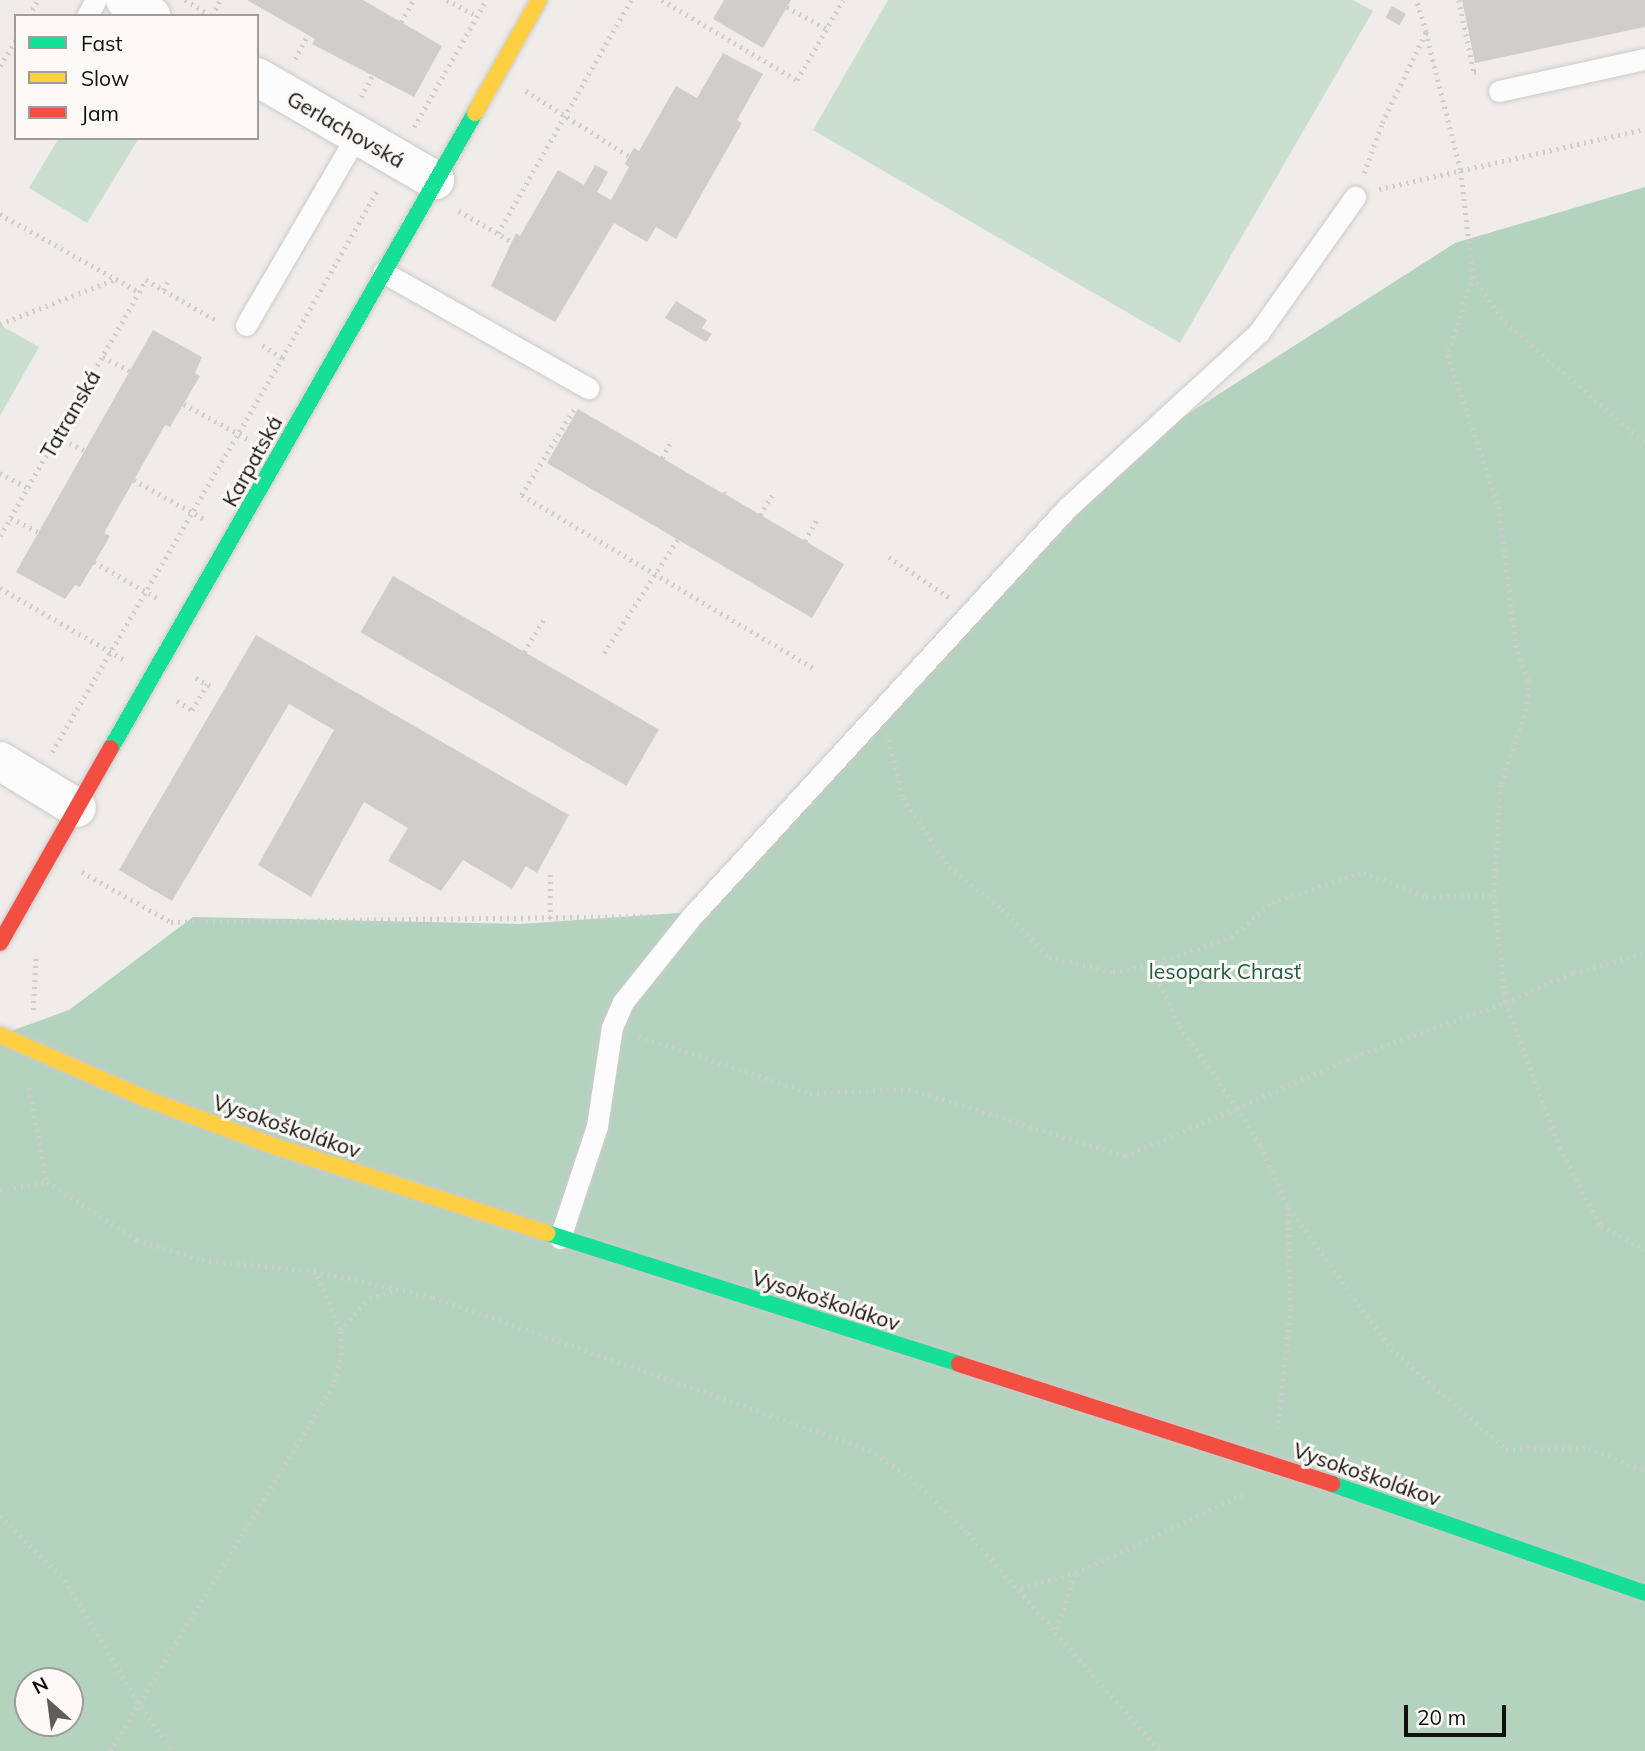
<!DOCTYPE html>
<meta charset="utf-8">
<style>
body{margin:0}
#map{position:relative;width:1645px;height:1751px;overflow:hidden;background:#efecea;font-family:Mulish,sans-serif}
div>[style]{position:absolute}
.green>*{inset:0;background:#cadfd0}
.forest>*{inset:0;background:#b4d3bf}
.building>*{inset:0;background:#d0cecc;transform-origin:0 0}
.path>*{height:4.5px;margin-top:-2.25px;transform-origin:0;background:repeating-linear-gradient(90deg,#cecdcd 0 2px,transparent 0 7px)}
.roads{filter:drop-shadow(0 0 2px #cccac8) drop-shadow(0 0 2px #cccac8)}
.lane>*{height:21px;margin:-10.5px;padding:0 10.5px;transform-origin:10.5px;border-radius:10.5px;background:#fdfcfc}
.street>*{height:38px;margin:-19px;padding:0 19px;transform-origin:19px;border-radius:19px;background:#fdfcfc}
.fast>*{height:16px;margin:-8px;padding:0 8px;transform-origin:8px;border-radius:8px;background:#16e098}
.slow>*{height:16px;margin:-8px;padding:0 8px;transform-origin:8px;border-radius:8px;background:#ffcf43}
.jam>*{height:16px;margin:-8px;padding:0 8px;transform-origin:8px;border-radius:8px;background:#f24e42}
span{translate:-50% -50%;white-space:nowrap;text-align:center;line-height:1.15;-webkit-text-stroke:6px #fdf9f6;paint-order:stroke}
.street-label{font-size:21px;color:#12100f}
.park-label{font-size:21px;color:#1d603d}
.legend{position:absolute;left:14px;top:14px;width:245px;height:126px;box-sizing:border-box;background:#fdf9f6;border:2px solid #9f9c9a;margin:0;padding:9px 12px;list-style:none;font-size:21px;color:#12100f}
.legend li{display:flex;align-items:center;gap:14px;height:35px}
.legend b{width:35px;border:2px solid #9f9c9a}
.north{position:absolute;left:14px;top:1667px;width:70px;height:70px;box-sizing:border-box;background:#fdf9f6;border:2px solid #9f9c9a;border-radius:50%;rotate:332deg;font-size:19px;font-weight:700;line-height:28px;text-align:center;color:#12100f}
.north::after{content:'';display:block;margin:auto;width:24px;height:32px;background:#5f5d5c;clip-path:polygon(50% 0,100% 100%,50% 72%,0 100%)}
.scale{position:absolute;left:1404px;top:1705px;width:102px;height:32px;box-sizing:border-box;border:4px solid #12100f;border-top:0;padding-left:9px;font-size:21px;line-height:24px;white-space:nowrap;color:#12100f;-webkit-text-stroke:5px #fdf9f6;paint-order:stroke}
</style>
<div id="map">
<div class="green">
<div style="clip-path:polygon(888px 0,1353px 0,1373px 11px,1180px 343px,813px 130px)"></div>
<div style="clip-path:polygon(59px 138px,139px 138px,87px 223px,29px 188px)"></div>
<div style="clip-path:polygon(0 325px,39px 347px,0 416px)"></div>
</div>
<div class="forest">
<div style="clip-path:polygon(evenodd,1645px 187px,1645px 1751px,0 1751px,0 1035px,69px 1010px,193px 917px,520px 924px,707px 911px,1147px 440px,1455px 243px,1645px 187px,28px 1681px,70px 1681px,70px 1723px,28px 1723px,28px 1681px)"></div>
</div>
<div class="building">
<div style="clip-path:polygon(247px 0,363px 0,442px 46px,414px 97px,312px 44px,315px 39px)"></div>
<div style="clip-path:polygon(724px 0,791px 0,763px 48px,713px 19px)"></div>
<div style="clip-path:polygon(1462px 0,1645px 0,1645px 27px,1475px 63px)"></div>
<div style="left:1392px;top:6px;width:16px;height:13px;rotate:30deg"></div>
<div style="clip-path:polygon(723px 53px,763px 74px,737px 120px,742px 123px,676px 239px,656px 227px,647px 242px,614px 223px,555px 322px,491px 286px,516px 233px,520px 236px,558px 170px,584px 185px,595px 165px,608px 172px,597px 192px,611px 200px,629px 167px,625px 164px,629px 156px,634px 148px,639px 151px,676px 86px,697px 98px)"></div>
<div style="clip-path:polygon(676px 301px,707px 320px,702px 328px,712px 334px,706px 342px,665px 318px)"></div>
<div style="clip-path:polygon(153px 330px,202px 357px,195px 373px,200px 376px,170px 427px,165px 425px,104px 533px,110px 536px,80px 587px,75px 585px,65px 599px,16px 572px)"></div>
<div style="clip-path:polygon(578px 409px,722px 493px,727px 491px,725px 494px,844px 564px,812px 618px,547px 463px)"></div>
<div style="left:393px;top:576px;width:307px;height:65px;rotate:30deg"></div>
<div style="clip-path:polygon(256px 635px,569px 815px,537px 873px,526px 866px,512px 889px,463px 860px,441px 891px,388px 861px,408px 828px,364px 802px,311px 897px,258px 865px,334px 730px,289px 704px,172px 901px,119px 870px)"></div>
</div>
<div class="path">
<div style="left:185px;top:0;width:31px;rotate:31deg"></div>
<div style="left:447px;top:0;width:34px;rotate:28deg"></div>
<div style="left:662px;top:0;width:157px;rotate:30.7deg"></div>
<div style="left:797px;top:80px;width:92px;rotate:-60.1deg"></div>
<div style="left:1459px;top:0;width:74px;rotate:78.2deg"></div>
<div style="left:1474px;top:72px;width:6px;rotate:-9deg"></div>
<div style="left:787px;top:7px;width:46px;rotate:28.8deg"></div>
<div style="left:29px;top:16px;width:18px;rotate:-61deg"></div>
<div style="left:212px;top:16px;width:18px;rotate:-63deg"></div>
<div style="left:401px;top:22px;width:25px;rotate:-61deg"></div>
<div style="left:1426px;top:32px;width:143px;rotate:75.9deg"></div>
<div style="left:1461px;top:171px;width:106px;rotate:83.5deg"></div>
<div style="left:1473px;top:276px;width:83px;rotate:107.6deg"></div>
<div style="left:1448px;top:355px;width:160px;rotate:71.5deg"></div>
<div style="left:1499px;top:507px;width:139px;rotate:83deg"></div>
<div style="left:1516px;top:645px;width:38px;rotate:72deg"></div>
<div style="left:1528px;top:681px;width:28px;rotate:92deg"></div>
<div style="left:1527px;top:709px;width:80px;rotate:108.9deg"></div>
<div style="left:1501px;top:785px;width:110px;rotate:93.6deg"></div>
<div style="left:1494px;top:895px;width:108px;rotate:83.6deg"></div>
<div style="left:1506px;top:1002px;width:156px;rotate:69.7deg"></div>
<div style="left:1560px;top:1148px;width:88px;rotate:62.3deg"></div>
<div style="left:1601px;top:1226px;width:50px;rotate:27.6deg"></div>
<div style="left:295px;top:59px;width:27px;rotate:-62deg"></div>
<div style="left:0;top:66px;width:31px;rotate:-59deg"></div>
<div style="left:526px;top:91px;width:122px;rotate:32.3deg"></div>
<div style="left:361px;top:97px;width:27px;rotate:-62deg"></div>
<div style="left:414px;top:127px;width:146px;rotate:-60.4deg"></div>
<div style="left:1364px;top:173px;width:53px;rotate:-70.2deg"></div>
<div style="left:1382px;top:123px;width:101px;rotate:-64.2deg"></div>
<div style="left:1426px;top:32px;width:34px;rotate:-107deg"></div>
<div style="left:1379px;top:189px;width:273px;rotate:-12.7deg"></div>
<div style="left:459px;top:211px;width:60px;rotate:30deg"></div>
<div style="left:0;top:214px;width:159px;rotate:29.3deg"></div>
<div style="left:139px;top:292px;width:14px;rotate:-60deg"></div>
<div style="left:146px;top:280px;width:84px;rotate:29.9deg"></div>
<div style="left:498px;top:233px;width:268px;rotate:-60.3deg"></div>
<div style="left:1473px;top:277px;width:55px;rotate:54.6deg"></div>
<div style="left:1505px;top:322px;width:185px;rotate:40.8deg"></div>
<div style="left:163px;top:290px;width:12px;rotate:-59deg"></div>
<div style="left:0;top:324px;width:124px;rotate:-21.2deg"></div>
<div style="left:103px;top:357px;width:30px;rotate:27deg"></div>
<div style="left:282px;top:358px;width:194px;rotate:-60.4deg"></div>
<div style="left:184px;top:404px;width:73px;rotate:28.7deg"></div>
<div style="left:574px;top:410px;width:100px;rotate:121.5deg"></div>
<div style="left:522px;top:495px;width:341px;rotate:30.7deg"></div>
<div style="left:57px;top:437px;width:30px;rotate:26deg"></div>
<div style="left:662px;top:458px;width:21px;rotate:-62deg"></div>
<div style="left:0;top:473px;width:32px;rotate:28deg"></div>
<div style="left:134px;top:480px;width:80px;rotate:29.1deg"></div>
<div style="left:760px;top:515px;width:23px;rotate:-59deg"></div>
<div style="left:11px;top:518px;width:30px;rotate:27deg"></div>
<div style="left:0;top:536px;width:281px;rotate:-60.3deg"></div>
<div style="left:805px;top:541px;width:25px;rotate:-61deg"></div>
<div style="left:889px;top:557px;width:73px;rotate:33.9deg"></div>
<div style="left:94px;top:562px;width:73px;rotate:29.7deg"></div>
<div style="left:0;top:588px;width:142px;rotate:30deg"></div>
<div style="left:524px;top:652px;width:39px;rotate:-59deg"></div>
<div style="left:604px;top:653px;width:135px;rotate:-57.1deg"></div>
<div style="left:196px;top:678px;width:18px;rotate:29deg"></div>
<div style="left:177px;top:701px;width:17px;rotate:31deg"></div>
<div style="left:192px;top:710px;width:30px;rotate:-60deg"></div>
<div style="left:889px;top:740px;width:60px;rotate:76.4deg"></div>
<div style="left:903px;top:798px;width:83px;rotate:56.3deg"></div>
<div style="left:949px;top:867px;width:68px;rotate:38.4deg"></div>
<div style="left:1002px;top:909px;width:67px;rotate:45.6deg"></div>
<div style="left:1049px;top:957px;width:66px;rotate:13.2deg"></div>
<div style="left:1113px;top:972px;width:39px;rotate:-10deg"></div>
<div style="left:1151px;top:965px;width:85px;rotate:-19.3deg"></div>
<div style="left:1231px;top:937px;width:54px;rotate:-40.5deg"></div>
<div style="left:1272px;top:902px;width:97px;rotate:-18.1deg"></div>
<div style="left:1364px;top:872px;width:67px;rotate:22deg"></div>
<div style="left:1426px;top:897px;width:68px;rotate:-1.7deg"></div>
<div style="left:52px;top:752px;width:456px;rotate:-59.7deg"></div>
<div style="left:282px;top:358px;width:25px;rotate:-148deg"></div>
<div style="left:82px;top:872px;width:102px;rotate:29.3deg"></div>
<div style="left:171px;top:922px;width:484px;rotate:-0.7deg"></div>
<div style="left:550px;top:919px;width:48px;rotate:-90deg"></div>
<div style="left:1151px;top:965px;width:68px;rotate:64.6deg"></div>
<div style="left:1180px;top:1026px;width:100px;rotate:55.2deg"></div>
<div style="left:1237px;top:1108px;width:121px;rotate:-23.8deg"></div>
<div style="left:1348px;top:1059px;width:168px;rotate:-19.8deg"></div>
<div style="left:1506px;top:1002px;width:73px;rotate:-23.4deg"></div>
<div style="left:1573px;top:973px;width:75px;rotate:-15.5deg"></div>
<div style="left:33px;top:1010px;width:54px;rotate:-86.8deg"></div>
<div style="left:639px;top:1036px;width:180px;rotate:18.4deg"></div>
<div style="left:810px;top:1093px;width:99px;rotate:-2.3deg"></div>
<div style="left:909px;top:1089px;width:226px;rotate:17.2deg"></div>
<div style="left:1125px;top:1156px;width:122px;rotate:-23.2deg"></div>
<div style="left:1237px;top:1108px;width:45px;rotate:57.7deg"></div>
<div style="left:1261px;top:1146px;width:67px;rotate:66.1deg"></div>
<div style="left:1288px;top:1207px;width:102px;rotate:88.3deg"></div>
<div style="left:1291px;top:1309px;width:120px;rotate:96.2deg"></div>
<div style="left:29px;top:1088px;width:96px;rotate:79.2deg"></div>
<div style="left:47px;top:1182px;width:107px;rotate:32.8deg"></div>
<div style="left:137px;top:1240px;width:68px;rotate:17.1deg"></div>
<div style="left:202px;top:1260px;width:113px;rotate:5.6deg"></div>
<div style="left:314px;top:1271px;width:122px;rotate:12.3deg"></div>
<div style="left:433px;top:1297px;width:462px;rotate:19.3deg"></div>
<div style="left:869px;top:1450px;width:49px;rotate:33.4deg"></div>
<div style="left:910px;top:1477px;width:81px;rotate:44deg"></div>
<div style="left:968px;top:1533px;width:290px;rotate:48.6deg"></div>
<div style="left:0;top:1190px;width:48px;rotate:-9.7deg"></div>
<div style="left:1289px;top:1208px;width:174px;rotate:54.1deg"></div>
<div style="left:1391px;top:1349px;width:152px;rotate:41deg"></div>
<div style="left:1506px;top:1449px;width:83px;rotate:-0.7deg"></div>
<div style="left:1589px;top:1448px;width:61px;rotate:22.3deg"></div>
<div style="left:340px;top:1330px;width:44px;rotate:-46.8deg"></div>
<div style="left:370px;top:1298px;width:28px;rotate:-17deg"></div>
<div style="left:0;top:1516px;width:91px;rotate:44.6deg"></div>
<div style="left:65px;top:1580px;width:141px;rotate:59.2deg"></div>
<div style="left:137px;top:1701px;width:62px;rotate:54.2deg"></div>
<div style="left:1021px;top:1588px;width:57px;rotate:-15.3deg"></div>
<div style="left:1076px;top:1573px;width:187px;rotate:-25.1deg"></div>
<div style="left:1056px;top:1629px;width:57px;rotate:-70.6deg"></div>
<div style="left:110px;top:1751px;width:432px;rotate:-58.6deg"></div>
<div style="left:335px;top:1382px;width:28px;rotate:-77deg"></div>
<div style="left:341px;top:1355px;width:25px;rotate:-92deg"></div>
<div style="left:340px;top:1330px;width:63px;rotate:-113.3deg"></div>
</div>
<div class="roads">
<div class="lane">
<div style="left:87px;top:16px;width:18px;rotate:-61deg"></div>
<div style="left:1499px;top:91px;width:149px;rotate:-12.4deg"></div>
<div style="left:383px;top:272px;width:236px;rotate:29.5deg"></div>
<div style="left:246px;top:325px;width:220px;rotate:-59.7deg"></div>
<div style="left:560px;top:1238px;width:118px;rotate:-71.7deg"></div>
<div style="left:597px;top:1126px;width:100px;rotate:-81.4deg"></div>
<div style="left:612px;top:1027px;width:27px;rotate:-66deg"></div>
<div style="left:623px;top:1002px;width:110px;rotate:-51.3deg"></div>
<div style="left:692px;top:916px;width:553px;rotate:-47.42deg"></div>
<div style="left:1066px;top:509px;width:262px;rotate:-42.5deg"></div>
<div style="left:1259px;top:332px;width:166px;rotate:-54.6deg"></div>
</div>
<div class="street">
<div style="left:125px;top:0;width:31px;rotate:31deg"></div>
<div style="left:257px;top:77px;width:206px;rotate:30.1deg"></div>
<div style="left:0;top:761px;width:90px;rotate:31.4deg"></div>
</div>
<div class="fast">
<div style="left:111px;top:748px;width:732px;rotate:-60.18deg"></div>
<div style="left:547px;top:1233px;width:432px;rotate:17.6deg"></div>
<div style="left:1332px;top:1484px;width:331px;rotate:19.2deg"></div>
</div>
<div class="slow">
<div style="left:475px;top:113px;width:130px;rotate:-60.5deg"></div>
<div style="left:0;top:1035px;width:157px;rotate:23.6deg"></div>
<div style="left:144px;top:1098px;width:139px;rotate:20.3deg"></div>
<div style="left:274px;top:1146px;width:287px;rotate:17.7deg"></div>
</div>
<div class="jam">
<div style="left:0;top:943px;width:224px;rotate:-60.4deg"></div>
<div style="left:959px;top:1364px;width:392px;rotate:17.8deg"></div>
</div>
</div>
<div class="street-label">
<span style="left:346px;top:129px;rotate:30deg">Gerlachovská</span>
<span style="left:70px;top:414px;rotate:-60deg">Tatranská</span>
<span style="left:252px;top:461px;rotate:-61deg">Karpatská</span>
<span style="left:287px;top:1126px;rotate:19deg">Vysokoškolákov</span>
<span style="left:826px;top:1300px;rotate:18deg">Vysokoškolákov</span>
<span style="left:1367px;top:1474px;rotate:19deg">Vysokoškolákov</span>
</div>
<div class="park-label">
<span style="left:1225px;top:971px">lesopark Chrasť</span>
</div>
<ul class="legend">
<li><b style="height:9px;background:#16e098"></b>Fast</li>
<li><b style="height:9px;background:#ffcf43"></b>Slow</li>
<li><b style="height:9px;background:#f24e42"></b>Jam</li>
</ul>
<div class="north">N</div>
<div class="scale">20 m</div>
</div>
